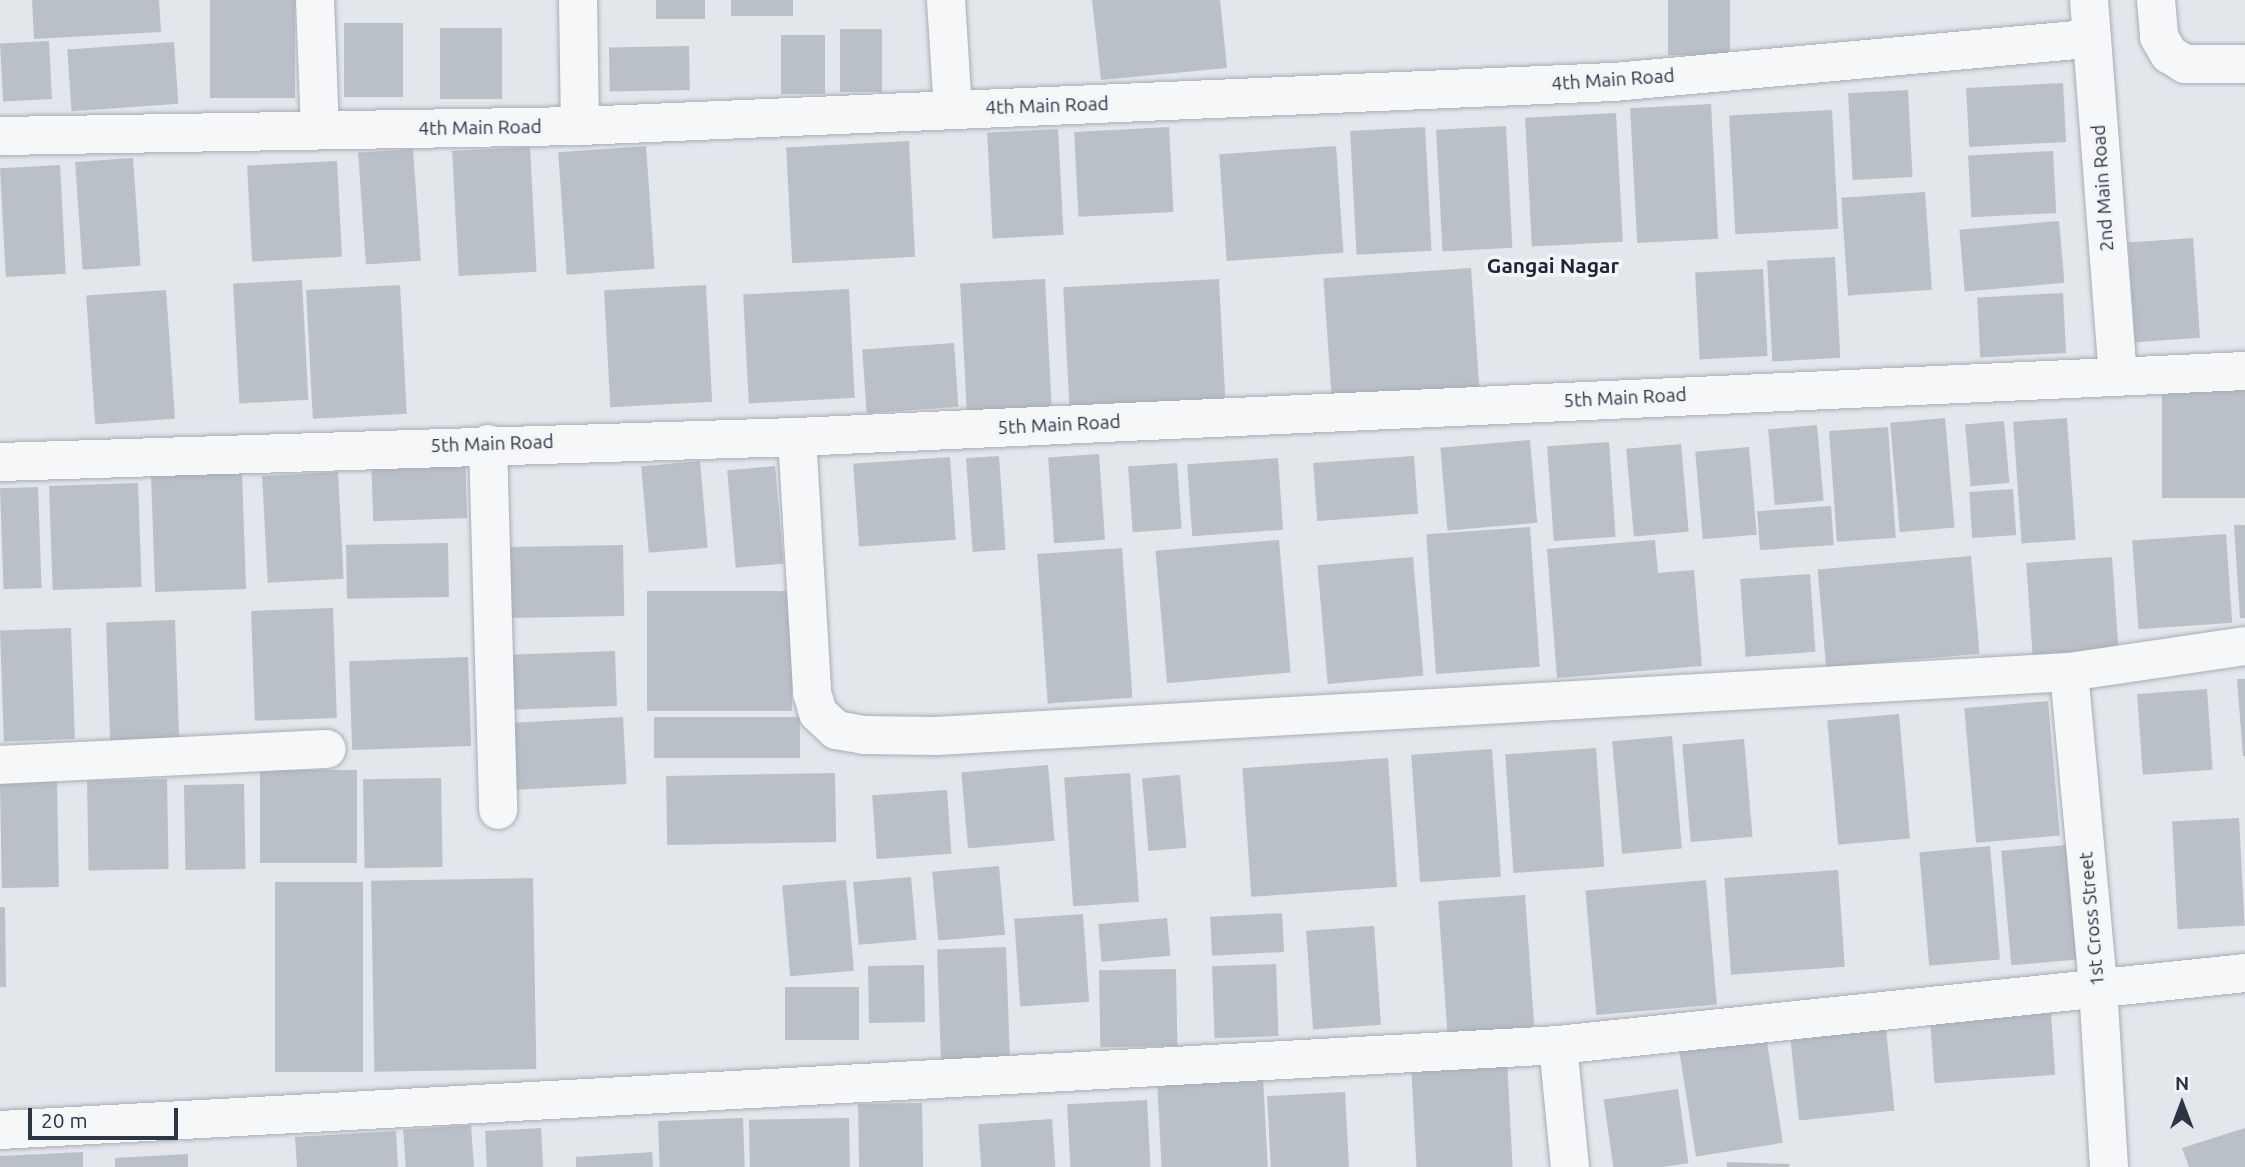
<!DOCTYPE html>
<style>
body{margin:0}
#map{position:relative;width:2245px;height:1167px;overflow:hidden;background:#e3e6eb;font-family:Ubuntu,sans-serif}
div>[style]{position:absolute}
.building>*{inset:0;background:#bac0c8;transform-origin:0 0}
.roads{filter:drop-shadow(0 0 2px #a8adb5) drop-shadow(0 0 2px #a8adb5)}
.minor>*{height:38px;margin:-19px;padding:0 19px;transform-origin:19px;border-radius:19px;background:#f6f7f9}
span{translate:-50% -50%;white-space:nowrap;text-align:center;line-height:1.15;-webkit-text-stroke:7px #f3f5f8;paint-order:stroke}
.street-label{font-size:19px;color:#2b3543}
.neighbourhood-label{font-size:21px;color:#1d2634;font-weight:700}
.north{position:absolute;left:2147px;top:1069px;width:70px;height:70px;-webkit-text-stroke:5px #f3f5f8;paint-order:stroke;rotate:0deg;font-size:19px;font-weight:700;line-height:28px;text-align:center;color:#2b3543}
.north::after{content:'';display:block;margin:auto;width:24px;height:32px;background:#2b3543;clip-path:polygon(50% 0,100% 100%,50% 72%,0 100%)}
.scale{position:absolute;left:28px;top:1108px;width:150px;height:32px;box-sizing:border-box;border:4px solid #2b3543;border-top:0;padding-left:9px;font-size:21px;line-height:24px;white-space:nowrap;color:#2b3543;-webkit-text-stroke:5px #f3f5f8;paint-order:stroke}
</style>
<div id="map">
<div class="building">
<div style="clip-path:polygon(32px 0,159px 0,161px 32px,34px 39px)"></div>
<div style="left:210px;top:0;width:85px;height:98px"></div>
<div style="left:656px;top:0;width:49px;height:19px"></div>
<div style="left:731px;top:0;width:62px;height:16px"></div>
<div style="clip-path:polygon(1092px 0,1220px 0,1227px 68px,1101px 80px)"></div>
<div style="left:1668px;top:0;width:62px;height:55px"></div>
<div style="left:403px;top:23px;width:74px;height:59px;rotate:90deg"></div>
<div style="left:440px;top:28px;width:62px;height:71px"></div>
<div style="left:840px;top:29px;width:42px;height:63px"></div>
<div style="left:781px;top:35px;width:44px;height:59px"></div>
<div style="left:49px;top:41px;width:58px;height:49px;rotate:87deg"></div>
<div style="left:174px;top:42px;width:62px;height:107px;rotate:86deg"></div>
<div style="left:689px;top:46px;width:44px;height:80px;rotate:89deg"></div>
<div style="left:2063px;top:83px;width:59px;height:97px;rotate:87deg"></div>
<div style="left:1908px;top:90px;width:87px;height:60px;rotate:87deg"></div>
<div style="left:1711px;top:104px;width:135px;height:81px;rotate:87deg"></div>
<div style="left:1832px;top:110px;width:119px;height:103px;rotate:87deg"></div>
<div style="left:1616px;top:113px;width:129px;height:91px;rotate:87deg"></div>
<div style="left:1506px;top:126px;width:122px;height:70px;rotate:87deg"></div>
<div style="left:1169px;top:127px;width:85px;height:95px;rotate:87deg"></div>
<div style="left:1425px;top:127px;width:124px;height:75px;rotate:87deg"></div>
<div style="left:1058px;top:129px;width:106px;height:71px;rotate:87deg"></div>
<div style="left:909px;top:141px;width:116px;height:123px;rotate:87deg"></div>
<div style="left:646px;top:146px;width:123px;height:88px;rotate:86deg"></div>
<div style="left:1336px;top:146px;width:107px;height:117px;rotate:86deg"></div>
<div style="left:530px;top:147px;width:125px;height:78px;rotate:87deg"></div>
<div style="left:413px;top:149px;width:112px;height:55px;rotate:86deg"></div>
<div style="left:2053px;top:151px;width:62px;height:85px;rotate:87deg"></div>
<div style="left:133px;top:158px;width:108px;height:58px;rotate:86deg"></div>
<div style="left:337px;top:161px;width:96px;height:90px;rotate:87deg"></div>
<div style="left:60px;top:165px;width:109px;height:60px;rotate:87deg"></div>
<div style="left:1925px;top:192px;width:98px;height:84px;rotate:86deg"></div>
<div style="left:2059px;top:221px;width:62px;height:100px;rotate:85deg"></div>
<div style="left:2193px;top:238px;width:100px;height:65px;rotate:86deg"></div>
<div style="left:1835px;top:257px;width:101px;height:68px;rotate:87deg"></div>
<div style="left:1471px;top:268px;width:123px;height:148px;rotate:86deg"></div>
<div style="left:1763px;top:269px;width:87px;height:68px;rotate:87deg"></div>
<div style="left:1045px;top:279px;width:138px;height:85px;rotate:87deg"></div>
<div style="left:1219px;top:279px;width:123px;height:156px;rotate:87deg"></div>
<div style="left:302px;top:280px;width:120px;height:69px;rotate:87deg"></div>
<div style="left:400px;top:285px;width:129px;height:94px;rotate:87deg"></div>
<div style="left:706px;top:285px;width:117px;height:102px;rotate:87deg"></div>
<div style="left:849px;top:289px;width:109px;height:106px;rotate:87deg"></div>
<div style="left:166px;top:290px;width:129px;height:80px;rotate:86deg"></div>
<div style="left:2063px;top:293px;width:60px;height:86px;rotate:87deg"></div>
<div style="left:954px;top:343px;width:64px;height:92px;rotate:86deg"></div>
<div style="left:2245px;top:381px;width:117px;height:83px;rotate:90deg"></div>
<div style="left:1945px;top:418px;width:110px;height:55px;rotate:85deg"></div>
<div style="left:2067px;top:418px;width:122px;height:54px;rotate:86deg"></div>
<div style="left:2004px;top:421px;width:62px;height:39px;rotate:85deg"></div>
<div style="left:1817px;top:425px;width:76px;height:49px;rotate:85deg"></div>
<div style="left:1888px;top:427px;width:111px;height:59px;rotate:86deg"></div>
<div style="left:1530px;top:440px;width:83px;height:90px;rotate:85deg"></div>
<div style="left:1609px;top:442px;width:95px;height:62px;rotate:86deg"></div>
<div style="left:1681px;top:444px;width:88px;height:55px;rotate:85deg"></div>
<div style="left:1749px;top:447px;width:88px;height:54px;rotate:85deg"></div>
<div style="left:1099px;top:454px;width:86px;height:51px;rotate:86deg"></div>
<div style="left:465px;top:455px;width:63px;height:94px;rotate:88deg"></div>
<div style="left:999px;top:456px;width:94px;height:33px;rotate:86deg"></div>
<div style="left:1414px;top:456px;width:58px;height:101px;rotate:86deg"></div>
<div style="left:950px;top:457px;width:83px;height:97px;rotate:86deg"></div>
<div style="left:1278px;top:458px;width:72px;height:91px;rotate:86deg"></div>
<div style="left:700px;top:461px;width:87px;height:59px;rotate:85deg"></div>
<div style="left:1177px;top:463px;width:66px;height:49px;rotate:86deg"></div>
<div style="left:775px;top:466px;width:98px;height:48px;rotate:85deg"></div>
<div style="left:338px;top:472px;width:107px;height:76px;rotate:87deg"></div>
<div style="left:242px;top:473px;width:116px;height:91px;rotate:88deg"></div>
<div style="left:138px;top:483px;width:104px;height:89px;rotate:88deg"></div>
<div style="left:38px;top:487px;width:101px;height:38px;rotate:88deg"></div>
<div style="left:2013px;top:489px;width:46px;height:44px;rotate:86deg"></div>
<div style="left:1831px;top:506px;width:39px;height:74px;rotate:86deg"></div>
<div style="clip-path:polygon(2234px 525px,2245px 525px,2245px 618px,2240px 618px)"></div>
<div style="left:1530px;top:527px;width:140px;height:104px;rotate:86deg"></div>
<div style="left:2226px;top:534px;width:89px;height:94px;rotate:86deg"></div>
<div style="left:1279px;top:540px;width:133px;height:124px;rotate:85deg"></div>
<div style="clip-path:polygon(1655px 540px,1658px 573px,1694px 570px,1702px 666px,1557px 678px,1547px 549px)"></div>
<div style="left:448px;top:543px;width:54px;height:102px;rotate:89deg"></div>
<div style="left:623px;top:545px;width:71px;height:120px;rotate:89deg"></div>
<div style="left:1122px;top:548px;width:150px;height:85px;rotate:86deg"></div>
<div style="left:1971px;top:556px;width:98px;height:154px;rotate:85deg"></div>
<div style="left:1413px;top:557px;width:119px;height:96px;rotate:85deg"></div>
<div style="left:2112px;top:557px;width:92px;height:86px;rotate:86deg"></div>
<div style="left:1810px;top:574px;width:78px;height:70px;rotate:86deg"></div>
<div style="left:792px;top:591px;width:120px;height:145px;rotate:90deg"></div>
<div style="left:333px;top:608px;width:110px;height:82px;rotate:88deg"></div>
<div style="left:175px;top:620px;width:119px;height:69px;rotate:88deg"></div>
<div style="left:71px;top:628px;width:111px;height:71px;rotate:88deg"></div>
<div style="left:615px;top:651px;width:55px;height:107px;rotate:88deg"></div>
<div style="left:468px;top:657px;width:89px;height:119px;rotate:88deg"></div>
<div style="clip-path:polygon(2237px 679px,2245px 679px,2245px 756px,2243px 756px)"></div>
<div style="left:2207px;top:689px;width:81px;height:70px;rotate:86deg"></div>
<div style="left:2048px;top:701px;width:135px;height:84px;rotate:85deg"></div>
<div style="left:1899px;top:714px;width:125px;height:72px;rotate:85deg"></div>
<div style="left:623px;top:717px;width:67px;height:110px;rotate:87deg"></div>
<div style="left:800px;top:717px;width:41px;height:146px;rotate:90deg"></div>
<div style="left:1672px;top:736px;width:113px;height:60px;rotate:85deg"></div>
<div style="left:1744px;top:739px;width:98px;height:62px;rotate:85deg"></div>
<div style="left:1596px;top:748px;width:119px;height:91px;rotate:86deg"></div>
<div style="left:1492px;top:749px;width:128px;height:81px;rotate:86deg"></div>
<div style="left:1388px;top:758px;width:129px;height:146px;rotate:86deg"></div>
<div style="left:1048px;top:765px;width:76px;height:87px;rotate:85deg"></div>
<div style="left:357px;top:770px;width:93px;height:97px;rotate:90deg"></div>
<div style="left:835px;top:773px;width:69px;height:169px;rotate:89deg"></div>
<div style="left:1130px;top:773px;width:129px;height:66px;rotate:86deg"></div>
<div style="left:1180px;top:775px;width:73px;height:38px;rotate:85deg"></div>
<div style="left:441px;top:778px;width:89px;height:78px;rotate:89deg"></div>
<div style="left:167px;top:779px;width:90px;height:80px;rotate:89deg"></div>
<div style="left:57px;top:781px;width:106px;height:57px;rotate:89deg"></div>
<div style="left:244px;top:784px;width:85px;height:60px;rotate:89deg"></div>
<div style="left:947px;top:790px;width:64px;height:75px;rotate:86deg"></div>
<div style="left:2239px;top:818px;width:108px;height:67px;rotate:87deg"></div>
<div style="left:2067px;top:845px;width:115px;height:66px;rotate:85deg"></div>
<div style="left:1990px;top:846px;width:114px;height:71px;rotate:85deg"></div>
<div style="left:999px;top:866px;width:69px;height:67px;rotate:85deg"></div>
<div style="left:1838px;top:870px;width:97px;height:114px;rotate:86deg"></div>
<div style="left:911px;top:877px;width:63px;height:58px;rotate:85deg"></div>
<div style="left:533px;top:878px;width:191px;height:162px;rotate:89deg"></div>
<div style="left:846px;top:880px;width:91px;height:64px;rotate:85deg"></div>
<div style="left:1706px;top:880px;width:125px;height:121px;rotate:85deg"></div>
<div style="left:275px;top:882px;width:88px;height:190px"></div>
<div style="left:1525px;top:895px;width:135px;height:87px;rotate:86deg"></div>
<div style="clip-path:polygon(0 907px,5px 907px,6px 987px,0 987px)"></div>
<div style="left:1282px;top:913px;width:39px;height:72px;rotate:87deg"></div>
<div style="left:1083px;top:914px;width:88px;height:69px;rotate:86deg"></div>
<div style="left:1167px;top:918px;width:38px;height:69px;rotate:85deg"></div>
<div style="left:1374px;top:926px;width:99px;height:68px;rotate:86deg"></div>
<div style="left:1006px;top:947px;width:117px;height:69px;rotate:88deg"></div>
<div style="left:1276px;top:964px;width:72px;height:64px;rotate:88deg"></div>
<div style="left:924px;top:965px;width:57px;height:56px;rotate:89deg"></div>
<div style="left:1176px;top:969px;width:77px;height:77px;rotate:89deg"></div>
<div style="left:785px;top:987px;width:74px;height:53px"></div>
<div style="left:2050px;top:1000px;width:75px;height:121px;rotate:86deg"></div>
<div style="left:1885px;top:1020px;width:91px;height:96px;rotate:84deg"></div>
<div style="left:1766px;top:1036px;width:108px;height:88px;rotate:81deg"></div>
<div style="left:1507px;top:1060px;width:107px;height:96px;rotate:87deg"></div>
<div style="left:1263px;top:1077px;width:90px;height:106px;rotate:87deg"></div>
<div style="left:1678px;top:1089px;width:75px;height:75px;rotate:82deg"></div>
<div style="left:1345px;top:1092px;width:75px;height:78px;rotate:87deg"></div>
<div style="left:1147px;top:1100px;width:67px;height:80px;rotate:87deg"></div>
<div style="left:922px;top:1103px;width:64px;height:64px;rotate:89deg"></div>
<div style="left:743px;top:1118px;width:49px;height:85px;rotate:88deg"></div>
<div style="left:849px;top:1118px;width:49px;height:100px;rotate:89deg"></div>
<div style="left:1052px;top:1119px;width:48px;height:74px;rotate:86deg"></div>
<div style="left:471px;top:1125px;width:42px;height:68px;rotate:86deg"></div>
<div style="left:541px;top:1128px;width:39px;height:56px;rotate:87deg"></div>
<div style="clip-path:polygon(2245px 1128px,2245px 1167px,2189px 1167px,2182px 1148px)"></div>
<div style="clip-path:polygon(396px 1131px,398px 1167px,297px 1167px,295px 1137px)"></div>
<div style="clip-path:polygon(83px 1152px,83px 1167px,0 1167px,0 1156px)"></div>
<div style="clip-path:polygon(652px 1152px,653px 1167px,576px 1167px,576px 1157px)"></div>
<div style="clip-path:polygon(188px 1154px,188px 1167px,115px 1167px,115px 1158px)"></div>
<div style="clip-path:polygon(1727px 1162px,1790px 1164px,1789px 1167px,1727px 1167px)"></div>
</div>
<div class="roads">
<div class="minor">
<div style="left:315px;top:0;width:130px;rotate:87.8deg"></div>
<div style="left:578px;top:0;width:126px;rotate:89.1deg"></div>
<div style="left:946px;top:0;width:110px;rotate:86.4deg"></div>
<div style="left:2089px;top:0;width:377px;rotate:85.6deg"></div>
<div style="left:2156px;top:0;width:37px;rotate:85deg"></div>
<div style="left:2159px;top:37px;width:20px;rotate:60deg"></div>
<div style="left:2169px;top:54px;width:19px;rotate:32deg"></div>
<div style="left:2185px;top:64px;width:60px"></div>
<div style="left:0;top:136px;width:580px;rotate:-0.99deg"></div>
<div style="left:580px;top:126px;width:1035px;rotate:-2.44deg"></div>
<div style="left:1614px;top:82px;width:479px;rotate:-5.2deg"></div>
<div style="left:797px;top:437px;width:256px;rotate:86.6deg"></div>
<div style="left:812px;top:693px;width:21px;rotate:73deg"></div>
<div style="left:818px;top:713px;width:25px;rotate:43deg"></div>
<div style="left:836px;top:730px;width:28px;rotate:10deg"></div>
<div style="left:864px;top:735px;width:72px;rotate:0.8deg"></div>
<div style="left:936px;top:736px;width:1135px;rotate:-3.23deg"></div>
<div style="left:2069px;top:672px;width:178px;rotate:-8.4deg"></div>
<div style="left:488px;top:444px;width:366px;rotate:88.4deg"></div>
<div style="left:0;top:462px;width:797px;rotate:-1.8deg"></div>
<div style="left:797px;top:437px;width:1450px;rotate:-2.61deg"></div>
<div style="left:2069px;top:672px;width:316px;rotate:84.7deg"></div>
<div style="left:2098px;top:987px;width:180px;rotate:86.5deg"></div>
<div style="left:0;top:765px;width:327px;rotate:-2.8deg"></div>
<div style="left:1558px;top:1045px;width:123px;rotate:84.4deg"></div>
<div style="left:0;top:1130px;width:1560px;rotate:-3.12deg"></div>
<div style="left:1558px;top:1045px;width:691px;rotate:-5.98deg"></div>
</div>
</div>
<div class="street-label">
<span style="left:1613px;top:80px;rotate:-4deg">4th Main Road</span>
<span style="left:1047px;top:106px;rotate:-2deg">4th Main Road</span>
<span style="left:480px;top:128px;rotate:-1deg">4th Main Road</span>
<span style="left:2103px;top:188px;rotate:-94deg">2nd Main Road</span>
<span style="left:1625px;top:398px;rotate:-3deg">5th Main Road</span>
<span style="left:1059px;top:425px;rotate:-3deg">5th Main Road</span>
<span style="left:492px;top:444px;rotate:-2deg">5th Main Road</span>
<span style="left:2092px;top:919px;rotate:-95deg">1st Cross Street</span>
</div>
<div class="neighbourhood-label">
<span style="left:1553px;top:265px">Gangai Nagar</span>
</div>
<div class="north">N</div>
<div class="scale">20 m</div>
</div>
